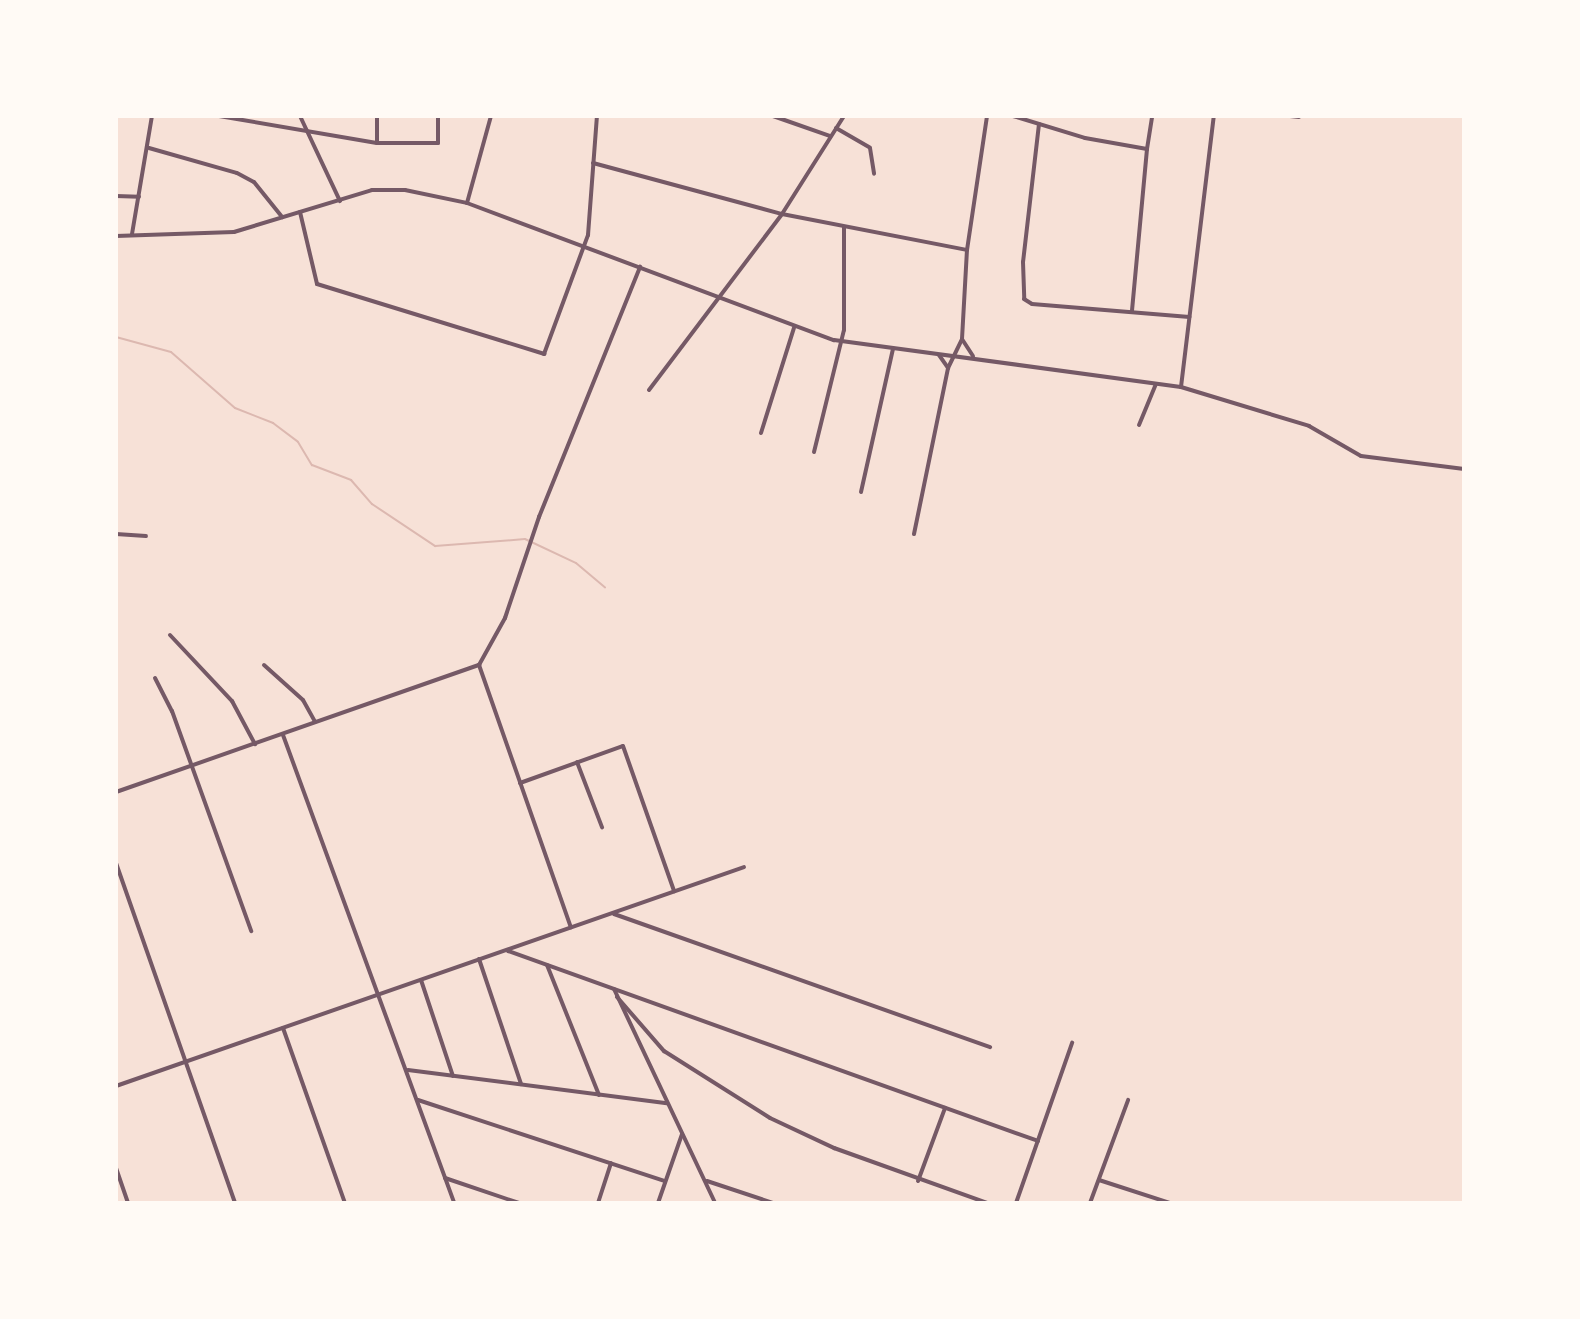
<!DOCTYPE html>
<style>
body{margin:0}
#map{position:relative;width:1580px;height:1319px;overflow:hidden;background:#f7e1d7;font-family:"Titillium Web",sans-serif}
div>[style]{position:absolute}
.stream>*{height:2px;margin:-1px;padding:0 1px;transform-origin:1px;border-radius:1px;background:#dcb8b0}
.minor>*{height:4px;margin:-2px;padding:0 2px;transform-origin:2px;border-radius:2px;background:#755966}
span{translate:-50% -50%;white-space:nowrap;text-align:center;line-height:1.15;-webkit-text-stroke:6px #fffaf5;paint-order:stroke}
.frame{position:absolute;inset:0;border:118px solid #fffaf5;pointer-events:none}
</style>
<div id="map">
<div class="stream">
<div style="left:116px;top:337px;width:57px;rotate:15.3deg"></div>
<div style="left:171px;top:352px;width:85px;rotate:41.2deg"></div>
<div style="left:235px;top:408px;width:41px;rotate:21.5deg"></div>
<div style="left:273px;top:423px;width:31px;rotate:37deg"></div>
<div style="left:298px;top:442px;width:27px;rotate:59deg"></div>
<div style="left:312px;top:465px;width:42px;rotate:21deg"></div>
<div style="left:351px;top:480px;width:32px;rotate:49deg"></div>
<div style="left:372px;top:504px;width:76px;rotate:33.7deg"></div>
<div style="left:435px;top:546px;width:90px;rotate:-4.4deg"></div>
<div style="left:525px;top:539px;width:56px;rotate:25.2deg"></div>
<div style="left:576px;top:563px;width:38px;rotate:40deg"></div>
</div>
<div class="minor">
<div style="left:219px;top:116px;width:160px;rotate:9.7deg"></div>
<div style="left:377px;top:143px;width:61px"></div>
<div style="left:438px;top:143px;width:27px;rotate:-90deg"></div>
<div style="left:300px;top:116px;width:94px;rotate:64.8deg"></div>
<div style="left:773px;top:116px;width:60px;rotate:19.3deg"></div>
<div style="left:1013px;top:116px;width:75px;rotate:17deg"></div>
<div style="left:1085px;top:138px;width:63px;rotate:10.1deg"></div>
<div style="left:1147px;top:149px;width:163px;rotate:95.3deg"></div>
<div style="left:1290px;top:116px;width:9px;rotate:6deg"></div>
<div style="left:1039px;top:124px;width:139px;rotate:96.6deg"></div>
<div style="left:1023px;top:262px;width:37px;rotate:88deg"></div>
<div style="left:1024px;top:299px;width:9px;rotate:32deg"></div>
<div style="left:1032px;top:304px;width:158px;rotate:4.7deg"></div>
<div style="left:836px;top:128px;width:39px;rotate:30deg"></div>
<div style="left:870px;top:148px;width:26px;rotate:81deg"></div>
<div style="left:377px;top:142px;width:26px;rotate:-90deg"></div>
<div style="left:149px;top:148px;width:91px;rotate:15.9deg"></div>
<div style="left:237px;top:173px;width:19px;rotate:28deg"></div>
<div style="left:254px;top:182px;width:45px;rotate:51.3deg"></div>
<div style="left:1147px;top:149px;width:33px;rotate:-81deg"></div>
<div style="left:593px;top:163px;width:196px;rotate:15.1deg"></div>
<div style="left:782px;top:214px;width:188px;rotate:11deg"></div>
<div style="left:116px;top:196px;width:23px;rotate:2deg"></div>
<div style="left:467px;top:203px;width:90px;rotate:-74.6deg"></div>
<div style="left:300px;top:212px;width:74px;rotate:76.7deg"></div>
<div style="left:317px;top:284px;width:238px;rotate:17.1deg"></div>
<div style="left:544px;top:354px;width:127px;rotate:-69.7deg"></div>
<div style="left:588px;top:235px;width:119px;rotate:-85.7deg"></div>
<div style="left:132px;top:234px;width:120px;rotate:-80.4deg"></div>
<div style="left:116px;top:236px;width:118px;rotate:-1.9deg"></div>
<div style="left:234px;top:232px;width:144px;rotate:-16.9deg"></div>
<div style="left:372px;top:190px;width:33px"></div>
<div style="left:405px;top:190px;width:63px;rotate:11.8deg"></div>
<div style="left:467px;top:203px;width:392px;rotate:20.5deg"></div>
<div style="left:834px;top:340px;width:350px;rotate:7.7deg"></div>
<div style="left:1181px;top:387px;width:134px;rotate:16.9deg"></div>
<div style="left:1309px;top:426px;width:60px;rotate:30deg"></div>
<div style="left:1361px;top:456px;width:104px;rotate:7.2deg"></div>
<div style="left:939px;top:355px;width:16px;rotate:55deg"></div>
<div style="left:973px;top:356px;width:20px;rotate:-123deg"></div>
<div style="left:962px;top:339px;width:89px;rotate:-86.8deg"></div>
<div style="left:967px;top:250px;width:135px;rotate:-81.5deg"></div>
<div style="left:1181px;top:387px;width:273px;rotate:-83.1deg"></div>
<div style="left:649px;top:390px;width:221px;rotate:-52.9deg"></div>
<div style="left:782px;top:214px;width:116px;rotate:-57.7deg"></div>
<div style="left:1139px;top:425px;width:44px;rotate:-67.5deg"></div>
<div style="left:761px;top:433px;width:110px;rotate:-72.6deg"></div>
<div style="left:814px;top:452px;width:126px;rotate:-76.2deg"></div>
<div style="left:844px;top:330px;width:103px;rotate:-90deg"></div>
<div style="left:861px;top:492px;width:147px;rotate:-77.4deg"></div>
<div style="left:116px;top:534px;width:30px;rotate:4deg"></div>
<div style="left:914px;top:534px;width:169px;rotate:-78.4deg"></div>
<div style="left:948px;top:368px;width:32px;rotate:-64deg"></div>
<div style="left:170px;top:635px;width:91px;rotate:46.8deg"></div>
<div style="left:232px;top:701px;width:49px;rotate:61.9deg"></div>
<div style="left:264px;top:665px;width:52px;rotate:41.9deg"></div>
<div style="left:303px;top:700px;width:25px;rotate:61deg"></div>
<div style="left:479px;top:665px;width:278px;rotate:70.7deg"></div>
<div style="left:155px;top:678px;width:37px;rotate:63deg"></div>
<div style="left:172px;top:711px;width:234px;rotate:70.2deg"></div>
<div style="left:283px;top:735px;width:498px;rotate:69.9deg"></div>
<div style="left:577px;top:762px;width:70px;rotate:69deg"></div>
<div style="left:520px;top:783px;width:109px;rotate:-19.8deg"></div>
<div style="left:623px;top:746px;width:154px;rotate:70.6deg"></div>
<div style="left:116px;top:792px;width:385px;rotate:-19.3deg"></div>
<div style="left:479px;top:665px;width:54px;rotate:-61deg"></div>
<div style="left:505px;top:618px;width:107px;rotate:-71.4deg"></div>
<div style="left:539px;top:517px;width:270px;rotate:-68deg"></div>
<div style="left:116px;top:863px;width:360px;rotate:70.7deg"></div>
<div style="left:614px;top:914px;width:399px;rotate:19.5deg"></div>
<div style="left:508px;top:951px;width:563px;rotate:19.72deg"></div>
<div style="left:479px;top:959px;width:132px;rotate:71.4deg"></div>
<div style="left:547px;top:965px;width:140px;rotate:68.2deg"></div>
<div style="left:421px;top:980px;width:101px;rotate:71.6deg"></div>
<div style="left:614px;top:989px;width:237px;rotate:64.7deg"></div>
<div style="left:617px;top:997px;width:72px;rotate:49deg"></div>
<div style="left:664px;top:1051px;width:125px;rotate:32.3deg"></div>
<div style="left:770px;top:1118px;width:71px;rotate:25.1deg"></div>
<div style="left:834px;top:1148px;width:164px;rotate:19.7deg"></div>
<div style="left:283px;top:1028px;width:186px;rotate:70.5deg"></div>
<div style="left:408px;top:1070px;width:261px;rotate:7.3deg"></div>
<div style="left:116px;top:1086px;width:665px;rotate:-19.22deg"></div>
<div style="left:418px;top:1100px;width:260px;rotate:18.2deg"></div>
<div style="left:116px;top:1168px;width:37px;rotate:71deg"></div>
<div style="left:445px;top:1178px;width:78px;rotate:18.7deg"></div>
<div style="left:1099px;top:1180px;width:75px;rotate:17.9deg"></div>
<div style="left:707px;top:1181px;width:70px;rotate:18.4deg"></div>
<div style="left:918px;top:1181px;width:78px;rotate:-69.7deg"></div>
<div style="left:598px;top:1203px;width:42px;rotate:-72deg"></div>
<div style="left:658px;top:1203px;width:73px;rotate:-70.8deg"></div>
<div style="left:1016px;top:1203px;width:170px;rotate:-70.7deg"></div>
<div style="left:1090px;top:1203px;width:110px;rotate:-69.7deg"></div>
</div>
<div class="frame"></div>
</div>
